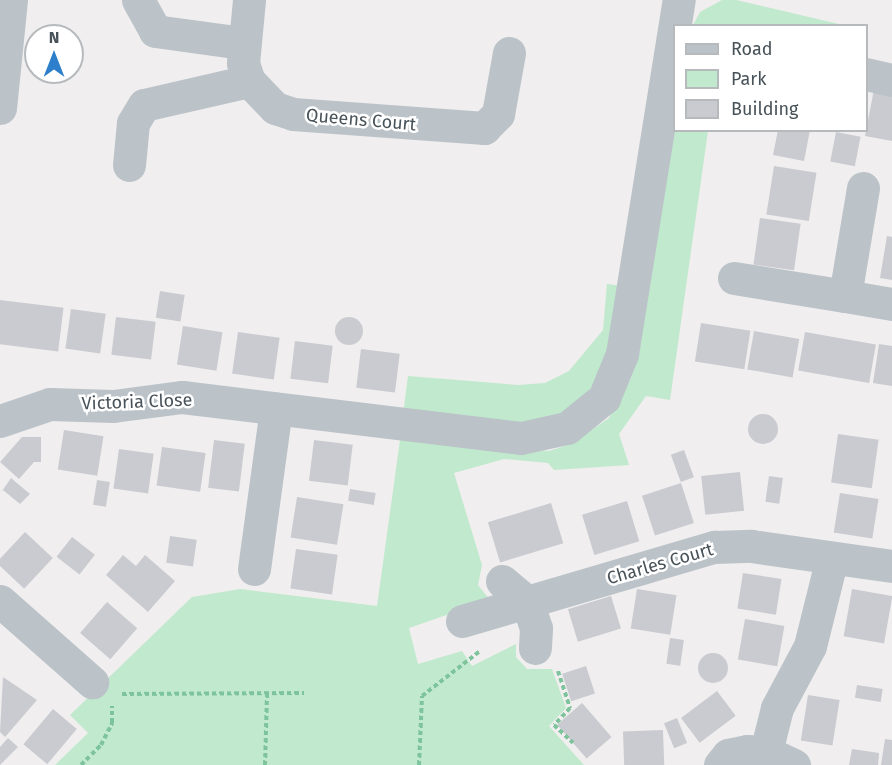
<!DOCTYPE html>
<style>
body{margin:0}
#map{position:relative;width:892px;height:765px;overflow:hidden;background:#f0eeee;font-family:"Fira Sans",sans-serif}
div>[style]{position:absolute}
.green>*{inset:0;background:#c1e9cd}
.building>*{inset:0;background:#c9cbd0;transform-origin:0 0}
.round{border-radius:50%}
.path>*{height:4px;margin-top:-2px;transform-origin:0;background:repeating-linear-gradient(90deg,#7dc39b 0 4.5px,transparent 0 7.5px)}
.minor>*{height:33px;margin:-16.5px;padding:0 16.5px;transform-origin:16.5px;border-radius:16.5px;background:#bbc3c9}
span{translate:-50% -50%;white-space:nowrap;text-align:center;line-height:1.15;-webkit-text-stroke:5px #fff;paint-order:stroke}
.street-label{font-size:18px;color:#485259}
.legend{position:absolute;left:673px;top:24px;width:195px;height:108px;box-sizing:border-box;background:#fff;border:2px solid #b6babd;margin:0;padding:8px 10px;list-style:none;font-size:18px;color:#485259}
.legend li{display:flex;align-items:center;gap:12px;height:30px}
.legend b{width:30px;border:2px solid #b6babd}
.north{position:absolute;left:24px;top:24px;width:60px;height:60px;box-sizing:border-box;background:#fff;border:2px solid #b6babd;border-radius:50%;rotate:0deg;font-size:16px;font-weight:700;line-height:24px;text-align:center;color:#485259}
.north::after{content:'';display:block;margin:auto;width:21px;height:27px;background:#2d7fcb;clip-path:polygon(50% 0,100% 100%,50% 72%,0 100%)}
</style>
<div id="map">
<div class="green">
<div style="clip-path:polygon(722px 0,736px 0,843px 25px,693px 25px,700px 12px)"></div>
<div style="clip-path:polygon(674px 130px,708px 131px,670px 400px,646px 396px,619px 434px,629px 465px,554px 470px,548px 463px,504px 459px,454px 473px,482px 565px,478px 585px,490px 600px,409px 628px,418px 664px,462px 651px,472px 666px,516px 644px,516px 657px,527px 669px,552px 669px,566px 708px,549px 726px,584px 765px,55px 765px,88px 733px,70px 715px,192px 597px,240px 589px,377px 606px,400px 440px,549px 451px,571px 444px,609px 418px,631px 378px)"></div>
<div style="clip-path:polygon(607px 284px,623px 286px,616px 351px,574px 413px,525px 425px,403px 414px,408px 376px,518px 385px,545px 383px,569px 371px,603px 330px)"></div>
</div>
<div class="building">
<div style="clip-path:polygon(875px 84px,892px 87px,892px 141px,865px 136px)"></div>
<div style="clip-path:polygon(778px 130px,810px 130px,804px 161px,773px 155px)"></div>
<div style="left:836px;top:132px;width:25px;height:30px;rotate:11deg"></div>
<div style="left:774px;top:166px;width:43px;height:49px;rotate:9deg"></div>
<div style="left:760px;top:218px;width:41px;height:47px;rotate:8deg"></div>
<div style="clip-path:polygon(887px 236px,892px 237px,892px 280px,880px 278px)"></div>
<div style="left:160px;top:291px;width:25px;height:27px;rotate:9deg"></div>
<div style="left:0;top:300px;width:64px;height:44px;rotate:7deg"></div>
<div style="left:71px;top:309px;width:35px;height:40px;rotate:8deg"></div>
<div class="round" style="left:335px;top:317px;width:28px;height:28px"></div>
<div style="left:116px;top:317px;width:40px;height:38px;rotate:7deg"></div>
<div style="left:701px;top:323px;width:50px;height:39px;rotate:9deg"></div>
<div style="left:183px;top:326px;width:40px;height:39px;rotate:9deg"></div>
<div style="left:754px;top:331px;width:46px;height:39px;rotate:10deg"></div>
<div style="left:238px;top:332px;width:42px;height:42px;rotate:8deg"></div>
<div style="left:805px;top:332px;width:72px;height:39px;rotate:10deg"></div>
<div style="left:295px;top:341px;width:38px;height:38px;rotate:7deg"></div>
<div style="clip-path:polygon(879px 344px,892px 346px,892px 386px,873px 383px)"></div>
<div style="left:361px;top:349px;width:39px;height:39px;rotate:7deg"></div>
<div class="round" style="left:748px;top:414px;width:30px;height:30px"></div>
<div style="left:64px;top:430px;width:40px;height:40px;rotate:9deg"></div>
<div style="left:838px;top:434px;width:41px;height:49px;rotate:8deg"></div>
<div style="clip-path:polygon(22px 437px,41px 437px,41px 462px,34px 462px,19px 479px,0 462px)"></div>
<div style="left:214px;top:440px;width:31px;height:48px;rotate:7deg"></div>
<div style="left:314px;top:440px;width:39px;height:41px;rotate:7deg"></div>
<div style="left:162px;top:447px;width:44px;height:39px;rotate:8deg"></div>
<div style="left:119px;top:449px;width:35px;height:40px;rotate:8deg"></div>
<div style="left:684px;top:450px;width:29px;height:14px;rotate:70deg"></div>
<div style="left:740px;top:472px;width:39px;height:39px;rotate:84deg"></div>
<div style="left:769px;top:476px;width:14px;height:26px;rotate:8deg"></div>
<div style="clip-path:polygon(11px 478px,30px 494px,20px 504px,3px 490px,0 494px)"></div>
<div style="left:97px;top:480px;width:13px;height:25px;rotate:9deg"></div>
<div style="left:681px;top:483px;width:42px;height:41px;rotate:72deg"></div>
<div style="left:350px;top:489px;width:26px;height:12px;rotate:9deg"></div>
<div style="left:840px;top:493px;width:39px;height:40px;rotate:9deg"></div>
<div style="left:297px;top:497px;width:47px;height:41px;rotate:9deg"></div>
<div style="left:627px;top:501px;width:42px;height:47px;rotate:73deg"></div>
<div style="left:551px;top:503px;width:42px;height:66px;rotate:73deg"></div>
<div style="left:25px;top:532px;width:38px;height:42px;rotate:43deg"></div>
<div style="left:170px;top:536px;width:27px;height:27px;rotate:8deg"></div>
<div style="left:72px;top:537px;width:29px;height:25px;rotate:38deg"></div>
<div style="left:296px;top:549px;width:42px;height:40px;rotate:8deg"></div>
<div style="clip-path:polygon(123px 555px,136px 566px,145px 555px,175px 581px,148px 612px,106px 575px)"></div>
<div style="left:743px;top:573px;width:39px;height:36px;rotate:9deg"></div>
<div style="left:637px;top:589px;width:40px;height:40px;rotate:9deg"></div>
<div style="left:852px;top:589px;width:41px;height:48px;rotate:10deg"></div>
<div style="left:611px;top:596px;width:34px;height:45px;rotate:73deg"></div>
<div style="left:107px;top:602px;width:40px;height:41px;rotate:41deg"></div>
<div style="left:745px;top:619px;width:40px;height:41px;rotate:10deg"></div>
<div style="left:670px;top:638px;width:14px;height:26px;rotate:8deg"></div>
<div class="round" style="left:698px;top:653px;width:30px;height:30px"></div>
<div style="left:586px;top:666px;width:29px;height:25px;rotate:72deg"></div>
<div style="clip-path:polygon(3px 677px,37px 700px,5px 737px,0 732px)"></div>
<div style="left:857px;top:685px;width:26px;height:13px;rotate:9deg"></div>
<div style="left:717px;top:691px;width:31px;height:45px;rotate:53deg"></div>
<div style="left:808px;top:695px;width:32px;height:46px;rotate:9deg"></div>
<div style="left:582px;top:703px;width:45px;height:33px;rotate:49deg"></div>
<div style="left:53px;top:709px;width:31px;height:46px;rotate:40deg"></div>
<div style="left:677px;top:718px;width:27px;height:14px;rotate:68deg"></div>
<div style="left:663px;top:730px;width:35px;height:40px;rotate:88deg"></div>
<div style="clip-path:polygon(8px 738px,18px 747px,0 765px,0 747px)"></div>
<div style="clip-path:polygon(885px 739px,892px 740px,892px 765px,881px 765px)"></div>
<div style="clip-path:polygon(852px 749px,879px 753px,878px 765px,849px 765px)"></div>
</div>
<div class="path">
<div style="left:558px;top:671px;width:39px;rotate:72deg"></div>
<div style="left:570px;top:708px;width:23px;rotate:133deg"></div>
<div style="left:554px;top:725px;width:26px;rotate:43deg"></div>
<div style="left:122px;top:694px;width:182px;rotate:-0.3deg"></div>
<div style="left:81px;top:765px;width:28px;rotate:-45deg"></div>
<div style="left:101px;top:745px;width:25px;rotate:-63deg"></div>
<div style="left:112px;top:723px;width:17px;rotate:-90deg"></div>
<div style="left:265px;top:765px;width:72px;rotate:-88.4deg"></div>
<div style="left:419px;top:765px;width:69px;rotate:-87.5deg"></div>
<div style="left:422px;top:696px;width:73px;rotate:-37.8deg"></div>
</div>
<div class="minor">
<div style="left:138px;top:0;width:35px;rotate:61deg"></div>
<div style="left:155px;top:31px;width:89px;rotate:7.8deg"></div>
<div style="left:249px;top:0;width:63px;rotate:95.4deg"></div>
<div style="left:243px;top:63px;width:19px;rotate:72deg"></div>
<div style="left:249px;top:81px;width:37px;rotate:46deg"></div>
<div style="left:275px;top:108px;width:19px;rotate:18deg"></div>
<div style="left:293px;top:114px;width:192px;rotate:4.2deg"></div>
<div style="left:484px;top:128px;width:20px;rotate:-45deg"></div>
<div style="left:498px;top:114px;width:62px;rotate:-79.8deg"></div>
<div style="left:866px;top:74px;width:27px;rotate:13deg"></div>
<div style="left:0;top:108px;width:109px;rotate:-84.2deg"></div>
<div style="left:129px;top:165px;width:42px;rotate:-84.6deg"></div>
<div style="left:133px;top:123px;width:21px;rotate:-59deg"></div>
<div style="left:144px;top:105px;width:108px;rotate:-12.9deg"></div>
<div style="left:863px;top:188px;width:109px;rotate:99.5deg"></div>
<div style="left:845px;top:296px;width:48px;rotate:9.7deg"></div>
<div style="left:734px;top:278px;width:112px;rotate:9.2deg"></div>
<div style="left:0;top:421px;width:53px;rotate:-18.8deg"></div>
<div style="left:50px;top:404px;width:63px;rotate:1.8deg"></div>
<div style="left:113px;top:406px;width:70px;rotate:-7.4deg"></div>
<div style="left:182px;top:397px;width:341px;rotate:6.9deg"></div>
<div style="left:521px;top:438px;width:47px;rotate:-12.3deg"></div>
<div style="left:567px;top:428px;width:48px;rotate:-39deg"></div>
<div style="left:604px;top:398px;width:48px;rotate:-67.8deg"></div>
<div style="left:622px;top:354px;width:359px;rotate:-80.9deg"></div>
<div style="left:254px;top:569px;width:162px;rotate:-82.2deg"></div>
<div style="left:502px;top:581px;width:33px;rotate:40deg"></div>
<div style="left:527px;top:602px;width:28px;rotate:71deg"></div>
<div style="left:536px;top:628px;width:20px;rotate:93deg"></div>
<div style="left:0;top:601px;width:123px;rotate:41.4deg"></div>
<div style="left:462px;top:621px;width:263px;rotate:-16.4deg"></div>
<div style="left:714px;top:547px;width:37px;rotate:-2deg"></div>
<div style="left:751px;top:546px;width:142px;rotate:8.1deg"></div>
<div style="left:766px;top:752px;width:45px;rotate:-76deg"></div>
<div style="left:777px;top:708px;width:70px;rotate:-62deg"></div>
<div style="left:810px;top:646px;width:91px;rotate:-76deg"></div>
<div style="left:720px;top:765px;width:13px;rotate:-51deg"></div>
<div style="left:728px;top:755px;width:19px;rotate:-12deg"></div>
<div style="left:747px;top:751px;width:19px;rotate:3deg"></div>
<div style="left:766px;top:752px;width:31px;rotate:25deg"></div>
</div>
<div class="street-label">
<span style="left:361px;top:120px;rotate:5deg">Queens Court</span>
<span style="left:137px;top:402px;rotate:-2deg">Victoria Close</span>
<span style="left:660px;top:564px;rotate:-16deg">Charles Court</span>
</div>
<ul class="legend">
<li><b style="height:8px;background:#bbc3c9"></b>Road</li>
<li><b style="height:16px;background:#c1e9cd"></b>Park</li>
<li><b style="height:16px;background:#c9cbd0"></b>Building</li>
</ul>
<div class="north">N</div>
</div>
